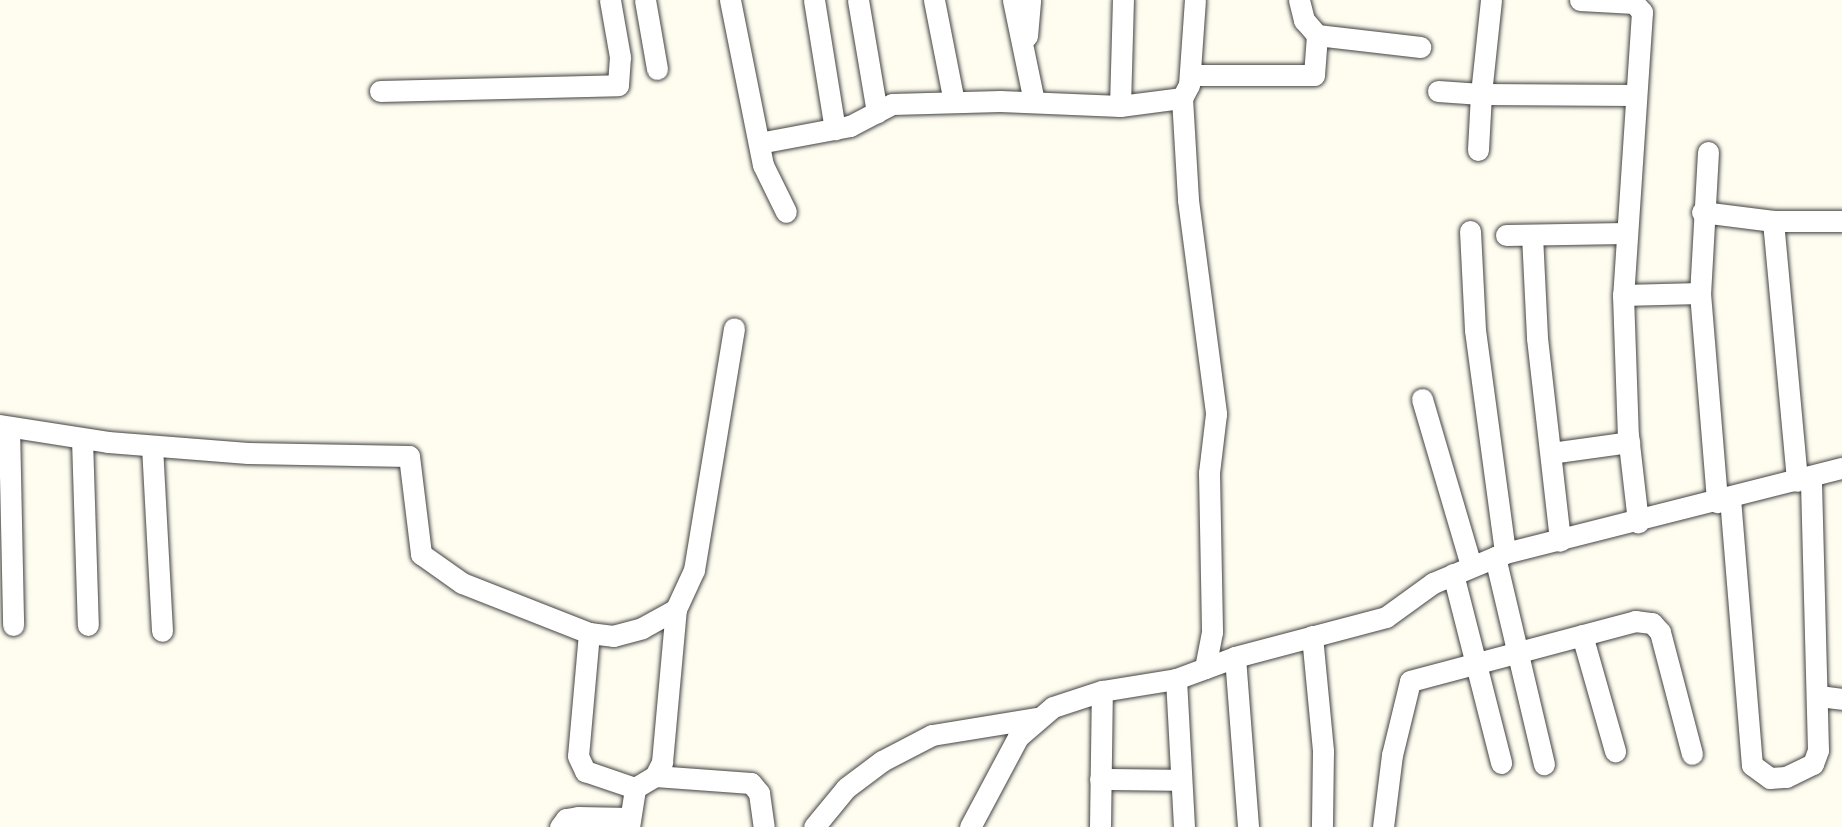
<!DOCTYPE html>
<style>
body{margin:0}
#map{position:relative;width:1842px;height:827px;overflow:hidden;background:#fffdf0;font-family:"PT Serif",serif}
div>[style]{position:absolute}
.roads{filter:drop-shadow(0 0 2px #424242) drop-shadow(0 0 2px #424242)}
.minor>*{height:21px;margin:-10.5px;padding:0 10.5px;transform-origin:10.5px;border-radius:10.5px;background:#fff}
span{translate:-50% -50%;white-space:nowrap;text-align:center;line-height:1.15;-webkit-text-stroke:6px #fff;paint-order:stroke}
</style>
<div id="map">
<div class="roads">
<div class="minor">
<div style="left:645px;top:0;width:70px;rotate:80.1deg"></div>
<div style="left:730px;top:0;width:168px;rotate:78.7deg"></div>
<div style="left:763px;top:165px;width:52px;rotate:63.9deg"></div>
<div style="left:814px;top:0;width:131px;rotate:80.8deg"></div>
<div style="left:858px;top:0;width:114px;rotate:80.4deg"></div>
<div style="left:934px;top:0;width:104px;rotate:78.9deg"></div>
<div style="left:1013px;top:0;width:103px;rotate:78.3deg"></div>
<div style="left:1299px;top:0;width:21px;rotate:76deg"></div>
<div style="left:1304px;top:20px;width:20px;rotate:49deg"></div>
<div style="left:1317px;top:35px;width:104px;rotate:6.6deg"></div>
<div style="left:1491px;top:0;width:95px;rotate:96.1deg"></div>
<div style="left:1481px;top:94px;width:154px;rotate:0.4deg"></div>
<div style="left:1580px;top:0;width:54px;rotate:3.2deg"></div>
<div style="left:1634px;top:3px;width:12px;rotate:48deg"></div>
<div style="left:1642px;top:12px;width:284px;rotate:93.8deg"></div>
<div style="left:1623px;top:295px;width:140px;rotate:88deg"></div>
<div style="left:1628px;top:435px;width:88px;rotate:83.4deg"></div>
<div style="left:1027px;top:36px;width:36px;rotate:-85deg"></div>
<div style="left:1190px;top:75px;width:124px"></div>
<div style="left:1314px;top:75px;width:40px;rotate:-85.7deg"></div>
<div style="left:380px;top:91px;width:238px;rotate:-1.4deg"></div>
<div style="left:618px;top:85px;width:28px;rotate:-86deg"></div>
<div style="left:620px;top:57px;width:58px;rotate:-100deg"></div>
<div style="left:1438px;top:91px;width:43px;rotate:4deg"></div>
<div style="left:1481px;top:94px;width:56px;rotate:93.1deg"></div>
<div style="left:1182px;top:98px;width:102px;rotate:86.6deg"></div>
<div style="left:1188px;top:200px;width:216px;rotate:82.5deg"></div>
<div style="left:1216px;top:414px;width:59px;rotate:96.8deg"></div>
<div style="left:1209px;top:473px;width:159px;rotate:88.9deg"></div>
<div style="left:1212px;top:632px;width:37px;rotate:101deg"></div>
<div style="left:1120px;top:106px;width:106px;rotate:-88.4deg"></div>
<div style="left:759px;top:143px;width:93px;rotate:-10.6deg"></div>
<div style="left:850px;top:126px;width:47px;rotate:-27.6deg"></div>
<div style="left:892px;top:104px;width:108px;rotate:-1.6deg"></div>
<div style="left:1000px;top:101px;width:120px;rotate:2.4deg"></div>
<div style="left:1120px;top:106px;width:63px;rotate:-7.4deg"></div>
<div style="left:1182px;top:98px;width:15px;rotate:-62deg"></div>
<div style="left:1189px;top:85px;width:85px;rotate:-86deg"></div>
<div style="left:1708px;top:152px;width:141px;rotate:93.2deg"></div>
<div style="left:1700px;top:293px;width:210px;rotate:85.3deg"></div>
<div style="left:1702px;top:212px;width:72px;rotate:7.2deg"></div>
<div style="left:1773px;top:221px;width:69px"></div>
<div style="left:1773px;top:221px;width:261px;rotate:84.7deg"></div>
<div style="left:1470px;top:231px;width:99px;rotate:87.1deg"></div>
<div style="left:1475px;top:330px;width:225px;rotate:82.3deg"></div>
<div style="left:1506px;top:235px;width:119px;rotate:-1deg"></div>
<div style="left:1532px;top:235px;width:103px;rotate:87.2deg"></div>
<div style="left:1537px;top:338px;width:204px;rotate:83.5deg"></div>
<div style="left:1623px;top:295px;width:77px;rotate:-1.5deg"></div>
<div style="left:1422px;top:399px;width:173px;rotate:73.6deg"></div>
<div style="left:0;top:425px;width:109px;rotate:8.9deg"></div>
<div style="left:108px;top:442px;width:140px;rotate:4.5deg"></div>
<div style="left:248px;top:453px;width:161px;rotate:1.1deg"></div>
<div style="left:409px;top:456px;width:99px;rotate:83deg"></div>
<div style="left:421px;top:554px;width:50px;rotate:35.3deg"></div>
<div style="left:462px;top:583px;width:136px;rotate:21.5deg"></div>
<div style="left:589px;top:633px;width:24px;rotate:7deg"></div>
<div style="left:613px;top:636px;width:30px;rotate:-15deg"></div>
<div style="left:642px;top:628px;width:39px;rotate:-29deg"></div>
<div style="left:676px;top:609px;width:43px;rotate:-65.2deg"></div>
<div style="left:694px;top:570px;width:245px;rotate:-80.6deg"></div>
<div style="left:9px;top:427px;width:198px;rotate:88.8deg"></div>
<div style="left:82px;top:439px;width:186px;rotate:88.2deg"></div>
<div style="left:152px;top:446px;width:185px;rotate:86.9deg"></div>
<div style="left:1551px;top:453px;width:79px;rotate:-8deg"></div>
<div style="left:1730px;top:498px;width:268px;rotate:85.3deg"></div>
<div style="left:1752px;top:765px;width:22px;rotate:36deg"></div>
<div style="left:1770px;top:778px;width:16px;rotate:-4deg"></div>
<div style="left:1786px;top:777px;width:30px;rotate:-26deg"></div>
<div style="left:1813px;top:764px;width:15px;rotate:-70deg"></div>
<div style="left:1818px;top:750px;width:273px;rotate:-91.5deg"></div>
<div style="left:1495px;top:557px;width:213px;rotate:76.7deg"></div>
<div style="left:1453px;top:574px;width:195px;rotate:75.7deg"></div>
<div style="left:589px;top:633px;width:123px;rotate:95.1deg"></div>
<div style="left:578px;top:756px;width:17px;rotate:65deg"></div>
<div style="left:585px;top:771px;width:53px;rotate:18.8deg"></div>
<div style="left:1582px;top:635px;width:121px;rotate:74.1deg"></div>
<div style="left:1312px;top:636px;width:116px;rotate:84.5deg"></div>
<div style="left:1323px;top:751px;width:76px;rotate:90.8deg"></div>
<div style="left:1235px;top:657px;width:170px;rotate:85.6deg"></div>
<div style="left:1176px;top:679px;width:148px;rotate:86.9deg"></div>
<div style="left:1819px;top:696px;width:23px;rotate:7deg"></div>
<div style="left:655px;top:776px;width:96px;rotate:4.2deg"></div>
<div style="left:751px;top:783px;width:13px;rotate:51deg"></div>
<div style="left:759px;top:793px;width:34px;rotate:82deg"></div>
<div style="left:1100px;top:779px;width:81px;rotate:0.7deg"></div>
<div style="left:560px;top:827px;width:10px;rotate:-53deg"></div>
<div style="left:566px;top:819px;width:12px;rotate:-9deg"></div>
<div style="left:578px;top:817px;width:52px;rotate:1.1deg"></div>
<div style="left:629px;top:827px;width:39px;rotate:-81deg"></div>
<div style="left:635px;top:788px;width:23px;rotate:-31deg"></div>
<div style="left:655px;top:776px;width:16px;rotate:-63deg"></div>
<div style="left:662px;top:762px;width:154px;rotate:-84.8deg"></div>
<div style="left:814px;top:827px;width:50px;rotate:-50.6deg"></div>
<div style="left:846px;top:788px;width:45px;rotate:-36.9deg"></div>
<div style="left:882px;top:761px;width:56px;rotate:-27.5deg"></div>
<div style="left:932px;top:735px;width:105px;rotate:-9.3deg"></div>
<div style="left:970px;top:827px;width:102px;rotate:-61.9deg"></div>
<div style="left:1018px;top:737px;width:46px;rotate:-40.6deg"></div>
<div style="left:1053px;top:707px;width:52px;rotate:-18.1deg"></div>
<div style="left:1102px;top:691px;width:75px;rotate:-9.2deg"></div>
<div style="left:1176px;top:679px;width:63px;rotate:-20.4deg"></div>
<div style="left:1235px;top:657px;width:156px;rotate:-14.8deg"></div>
<div style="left:1386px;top:617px;width:58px;rotate:-35.9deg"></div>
<div style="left:1433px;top:583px;width:78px;rotate:-22.6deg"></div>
<div style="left:1505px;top:553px;width:348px;rotate:-14.2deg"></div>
<div style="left:1100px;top:827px;width:136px;rotate:-89.2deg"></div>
<div style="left:1383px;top:827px;width:73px;rotate:-82.9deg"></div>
<div style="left:1392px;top:755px;width:76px;rotate:-76.3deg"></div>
<div style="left:1410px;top:681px;width:233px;rotate:-14.9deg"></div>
<div style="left:1635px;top:621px;width:17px;rotate:7deg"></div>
<div style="left:1652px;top:623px;width:12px;rotate:48deg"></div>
<div style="left:1660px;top:632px;width:126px;rotate:75.3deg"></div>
</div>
</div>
</div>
